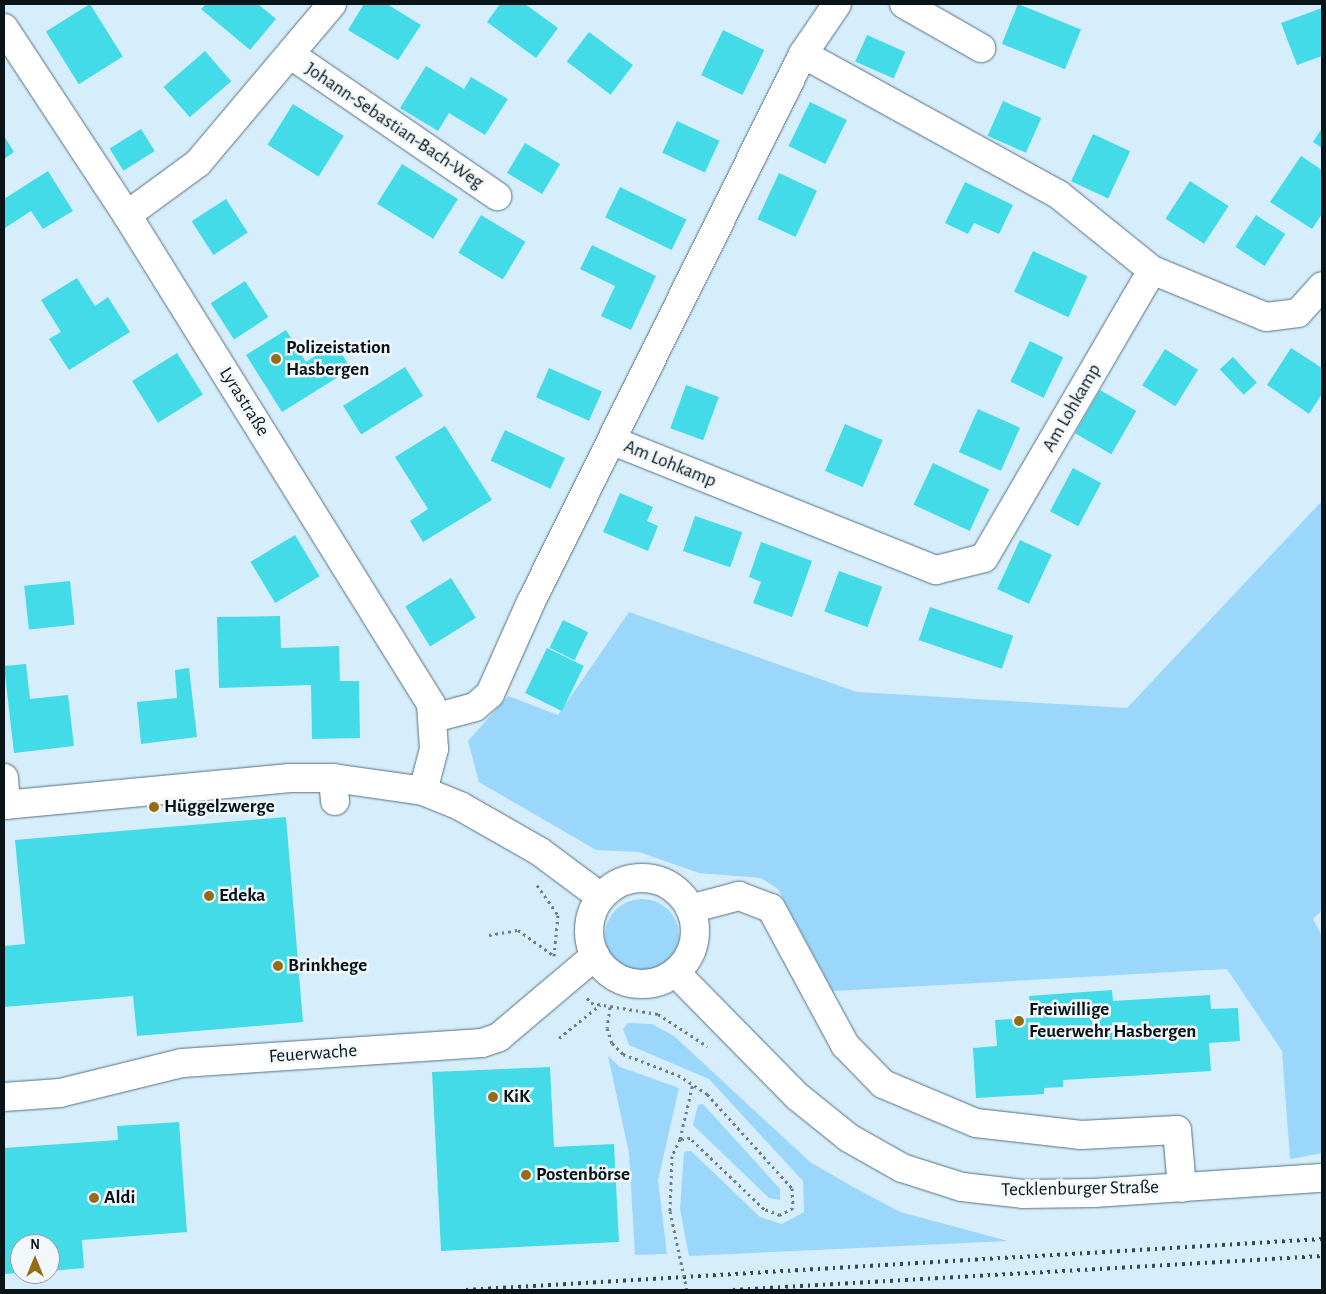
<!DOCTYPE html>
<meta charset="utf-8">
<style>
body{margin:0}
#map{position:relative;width:1326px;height:1294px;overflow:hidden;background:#d6edfb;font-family:"Alegreya Sans",sans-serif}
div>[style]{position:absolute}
.green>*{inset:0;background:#9ad7fa}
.round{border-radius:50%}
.building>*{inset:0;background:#43dbe8;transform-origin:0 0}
.path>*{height:3px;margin-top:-1.5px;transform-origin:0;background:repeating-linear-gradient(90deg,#6d7e87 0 2.5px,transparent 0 6.5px)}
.roads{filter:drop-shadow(0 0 1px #56707f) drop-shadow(0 0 1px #56707f)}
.minor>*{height:28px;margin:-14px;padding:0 14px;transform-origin:14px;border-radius:14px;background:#fff}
.minor>.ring{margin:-14px;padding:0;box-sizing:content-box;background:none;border:28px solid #fff;border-radius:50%}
.rail>*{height:4px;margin-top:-2px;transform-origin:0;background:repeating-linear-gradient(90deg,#39474e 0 2.5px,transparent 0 7.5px)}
.path-bridge>*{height:3px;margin-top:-1.5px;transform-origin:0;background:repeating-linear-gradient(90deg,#6d7e87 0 2.5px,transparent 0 6.5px)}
.dots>*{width:14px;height:14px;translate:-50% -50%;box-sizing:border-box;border:2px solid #f2f7fb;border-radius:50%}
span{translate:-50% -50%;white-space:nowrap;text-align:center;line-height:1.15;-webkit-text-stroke:5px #f2f7fb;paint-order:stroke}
.street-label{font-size:19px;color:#091419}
.poi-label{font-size:19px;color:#091419;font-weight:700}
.left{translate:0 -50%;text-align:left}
.frame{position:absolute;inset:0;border:5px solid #091419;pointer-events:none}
.north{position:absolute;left:10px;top:1234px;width:50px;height:50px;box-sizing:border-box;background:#f2f7fb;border:1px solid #959ca1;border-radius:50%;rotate:0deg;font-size:14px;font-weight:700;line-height:20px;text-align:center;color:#091419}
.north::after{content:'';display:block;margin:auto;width:18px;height:22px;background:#956c16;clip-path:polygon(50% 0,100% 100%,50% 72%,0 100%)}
</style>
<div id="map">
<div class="green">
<div style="clip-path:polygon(1322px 501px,1322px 910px,1313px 919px,1322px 936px,1322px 1153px,1290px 1159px,1282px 1051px,1227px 969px,833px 991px,778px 889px,761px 878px,699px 873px,639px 852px,596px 850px,479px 782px,468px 741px,508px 696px,558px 715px,629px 612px,857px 692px,1127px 708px)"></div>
<div class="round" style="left:605px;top:899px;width:74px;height:74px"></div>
<div style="clip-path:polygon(628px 1023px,652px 1024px,674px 1036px,810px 1162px,855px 1188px,900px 1212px,1008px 1241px,689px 1256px,680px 1209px,684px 1152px,691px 1151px,760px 1217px,782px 1224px,804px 1212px,803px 1181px,709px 1079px,629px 1045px,623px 1029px)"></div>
<div style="clip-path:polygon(608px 1056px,620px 1067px,679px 1088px,658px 1180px,667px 1254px,635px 1255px,629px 1153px)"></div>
<div style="clip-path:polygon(703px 1104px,780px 1189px,780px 1200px,769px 1198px,693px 1125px,698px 1105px)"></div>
</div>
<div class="building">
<div style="left:90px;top:4px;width:62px;height:52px;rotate:58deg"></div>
<div style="clip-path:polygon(206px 4px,258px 4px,276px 19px,250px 50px,201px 9px)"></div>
<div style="clip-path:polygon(364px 4px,387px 4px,421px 25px,398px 60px,348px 30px)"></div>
<div style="clip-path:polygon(500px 4px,525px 4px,558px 28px,536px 58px,487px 22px)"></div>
<div style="left:1018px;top:4px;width:68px;height:43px;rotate:22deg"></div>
<div style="clip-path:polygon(1322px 8px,1322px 56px,1297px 65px,1281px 23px)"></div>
<div style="left:723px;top:30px;width:46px;height:50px;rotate:26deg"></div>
<div style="left:589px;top:32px;width:55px;height:37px;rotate:37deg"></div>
<div style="left:867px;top:35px;width:42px;height:29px;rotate:24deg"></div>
<div style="left:205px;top:51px;width:40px;height:55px;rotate:49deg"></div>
<div style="clip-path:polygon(426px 66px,464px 89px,471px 77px,508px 99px,485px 135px,449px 113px,438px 131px,400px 108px)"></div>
<div style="left:1003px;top:101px;width:42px;height:38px;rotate:24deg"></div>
<div style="left:810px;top:102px;width:41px;height:49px;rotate:26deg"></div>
<div style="left:293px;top:104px;width:60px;height:48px;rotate:32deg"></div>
<div style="left:677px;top:121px;width:47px;height:35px;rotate:25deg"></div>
<div style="clip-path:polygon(1322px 128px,1322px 148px,1313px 142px)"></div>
<div style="left:141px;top:129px;width:26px;height:37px;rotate:58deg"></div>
<div style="left:1093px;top:134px;width:41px;height:52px;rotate:25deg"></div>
<div style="clip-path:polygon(4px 136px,14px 152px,4px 159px)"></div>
<div style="left:525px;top:143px;width:41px;height:35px;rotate:31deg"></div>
<div style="clip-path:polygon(1301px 156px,1322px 170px,1322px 214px,1312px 229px,1270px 202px)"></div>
<div style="left:402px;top:164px;width:66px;height:47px;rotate:32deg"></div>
<div style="clip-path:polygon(48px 171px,73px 211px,43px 229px,31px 211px,5px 228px,4px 199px)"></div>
<div style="left:779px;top:173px;width:42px;height:51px;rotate:25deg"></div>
<div style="left:1190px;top:181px;width:46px;height:45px;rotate:33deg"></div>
<div style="clip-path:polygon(965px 182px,1013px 205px,999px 234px,974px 223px,968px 234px,945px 223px)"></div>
<div style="left:620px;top:187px;width:74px;height:34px;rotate:26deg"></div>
<div style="left:226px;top:199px;width:40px;height:41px;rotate:57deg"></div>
<div style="left:481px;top:215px;width:52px;height:44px;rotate:31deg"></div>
<div style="left:1256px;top:215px;width:35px;height:38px;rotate:33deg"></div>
<div style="clip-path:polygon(592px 245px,656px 276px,631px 330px,601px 316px,615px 286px,580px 269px)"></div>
<div style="left:1033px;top:251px;width:60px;height:45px;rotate:25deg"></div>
<div style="clip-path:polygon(77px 278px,95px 306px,108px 297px,130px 332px,69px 370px,49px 339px,61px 332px,41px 300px)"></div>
<div style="left:245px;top:281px;width:43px;height:41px;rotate:57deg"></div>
<div style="clip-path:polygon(286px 330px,306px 362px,335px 343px,351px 369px,282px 412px,246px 355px)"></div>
<div style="left:1030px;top:341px;width:37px;height:45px;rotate:26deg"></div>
<div style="clip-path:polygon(1291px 348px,1322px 368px,1322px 394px,1309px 414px,1267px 385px)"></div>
<div style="left:1165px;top:349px;width:39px;height:43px;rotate:32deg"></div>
<div style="left:177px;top:353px;width:49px;height:53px;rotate:58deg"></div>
<div style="left:1233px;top:357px;width:35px;height:18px;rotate:47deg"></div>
<div style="left:405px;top:367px;width:34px;height:73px;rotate:58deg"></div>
<div style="left:549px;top:368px;width:58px;height:32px;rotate:24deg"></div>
<div style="left:686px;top:385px;width:35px;height:46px;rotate:20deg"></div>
<div style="left:1100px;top:390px;width:42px;height:50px;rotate:30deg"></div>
<div style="left:978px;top:409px;width:46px;height:47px;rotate:24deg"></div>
<div style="left:845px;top:424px;width:41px;height:51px;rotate:23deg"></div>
<div style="clip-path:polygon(445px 426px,492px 500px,423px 542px,410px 521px,428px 509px,395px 457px)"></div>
<div style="left:505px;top:430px;width:66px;height:34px;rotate:25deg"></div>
<div style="left:933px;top:463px;width:62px;height:46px;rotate:25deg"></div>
<div style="left:1073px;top:468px;width:32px;height:49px;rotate:28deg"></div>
<div style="clip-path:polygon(620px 493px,653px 507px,647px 521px,658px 526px,648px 551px,603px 532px)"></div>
<div style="left:695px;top:516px;width:50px;height:37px;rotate:19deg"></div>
<div style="left:295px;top:535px;width:48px;height:52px;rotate:59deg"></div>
<div style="left:1020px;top:540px;width:35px;height:54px;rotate:25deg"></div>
<div style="clip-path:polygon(761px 542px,812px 561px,792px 617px,753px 603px,761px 582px,749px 577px)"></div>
<div style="left:839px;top:571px;width:46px;height:43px;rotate:20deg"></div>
<div style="left:451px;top:578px;width:47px;height:54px;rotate:58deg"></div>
<div style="left:70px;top:581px;width:44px;height:46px;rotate:84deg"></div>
<div style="left:930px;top:607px;width:88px;height:35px;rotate:19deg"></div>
<div style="clip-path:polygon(280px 616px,281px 648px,339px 646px,340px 681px,359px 681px,360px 738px,312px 739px,311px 685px,219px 688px,217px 617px)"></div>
<div style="left:563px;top:620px;width:28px;height:31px;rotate:26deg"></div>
<div style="left:547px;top:648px;width:41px;height:50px;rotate:26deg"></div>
<div style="clip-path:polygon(26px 664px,30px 699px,68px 695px,74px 746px,14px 753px,4px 666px)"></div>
<div style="clip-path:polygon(189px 668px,197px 737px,141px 744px,137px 702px,177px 698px,175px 670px)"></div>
<div style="clip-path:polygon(286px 817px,303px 1022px,137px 1036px,133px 996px,4px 1007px,4px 946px,25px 944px,15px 840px)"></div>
<div style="clip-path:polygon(1112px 990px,1113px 1001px,1210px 995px,1211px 1009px,1238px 1008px,1240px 1041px,1209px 1043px,1211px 1071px,1063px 1080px,1063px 1087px,1044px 1088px,1044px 1094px,976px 1098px,973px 1048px,997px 1046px,995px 1020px,1031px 1018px,1029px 996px)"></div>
<div style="clip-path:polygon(550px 1067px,554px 1147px,614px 1144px,619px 1242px,441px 1251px,432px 1072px)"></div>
<div style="clip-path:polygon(179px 1122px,187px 1232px,82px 1240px,84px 1268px,50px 1271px,50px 1244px,20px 1244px,20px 1273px,4px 1274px,4px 1148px,118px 1140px,117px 1126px)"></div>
</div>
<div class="path">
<div style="left:537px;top:885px;width:37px;rotate:55deg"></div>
<div style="left:558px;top:915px;width:41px;rotate:95.6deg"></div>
<div style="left:489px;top:935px;width:29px;rotate:-10deg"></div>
<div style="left:518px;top:930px;width:43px;rotate:35.5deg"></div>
<div style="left:587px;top:998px;width:6px;rotate:51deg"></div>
<div style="left:591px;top:1003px;width:68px;rotate:9.3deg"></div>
<div style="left:658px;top:1014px;width:59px;rotate:33.1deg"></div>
<div style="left:610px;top:1007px;width:21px;rotate:98deg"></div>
<div style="left:607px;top:1028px;width:16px;rotate:72deg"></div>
<div style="left:612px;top:1043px;width:16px;rotate:45deg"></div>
<div style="left:623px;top:1054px;width:59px;rotate:20.9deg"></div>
<div style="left:678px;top:1075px;width:35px;rotate:33deg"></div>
<div style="left:707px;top:1094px;width:127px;rotate:47.9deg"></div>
<div style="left:792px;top:1188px;width:20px;rotate:87deg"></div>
<div style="left:793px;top:1208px;width:15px;rotate:152deg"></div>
<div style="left:780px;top:1215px;width:17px;rotate:-159deg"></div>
<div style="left:764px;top:1209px;width:103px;rotate:-136.2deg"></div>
<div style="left:690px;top:1138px;width:10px;rotate:174deg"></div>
<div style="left:680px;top:1139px;width:19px;rotate:115deg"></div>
<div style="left:559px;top:1038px;width:53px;rotate:-38.8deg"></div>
<div style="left:680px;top:1139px;width:57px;rotate:-76.9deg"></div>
</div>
<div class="roads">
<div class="minor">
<div style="left:904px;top:4px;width:89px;rotate:29.7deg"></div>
<div style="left:4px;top:28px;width:224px;rotate:56.7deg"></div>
<div style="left:127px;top:215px;width:576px;rotate:58.13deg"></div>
<div style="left:431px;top:704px;width:45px;rotate:86.2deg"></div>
<div style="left:434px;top:749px;width:43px;rotate:104.7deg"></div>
<div style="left:803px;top:54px;width:292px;rotate:28.8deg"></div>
<div style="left:1059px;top:195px;width:119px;rotate:38.9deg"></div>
<div style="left:1152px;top:270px;width:123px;rotate:22.4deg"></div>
<div style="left:1266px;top:317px;width:32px;rotate:-7deg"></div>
<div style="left:1298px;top:313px;width:36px;rotate:-48deg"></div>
<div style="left:291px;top:55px;width:250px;rotate:34.4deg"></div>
<div style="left:127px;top:215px;width:88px;rotate:-36.2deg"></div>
<div style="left:198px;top:163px;width:208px;rotate:-49.9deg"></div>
<div style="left:613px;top:441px;width:348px;rotate:21.8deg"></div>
<div style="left:936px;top:570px;width:49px;rotate:-14deg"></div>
<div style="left:984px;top:558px;width:333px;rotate:-59.7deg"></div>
<div style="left:434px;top:718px;width:42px;rotate:-15deg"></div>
<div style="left:475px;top:707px;width:20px;rotate:-41deg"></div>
<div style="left:490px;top:694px;width:101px;rotate:-66deg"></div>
<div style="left:531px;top:602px;width:612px;rotate:-63.6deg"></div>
<div style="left:803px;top:54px;width:60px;rotate:-55.8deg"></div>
<div style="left:4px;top:778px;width:27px;rotate:86deg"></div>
<div style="left:333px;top:778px;width:23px;rotate:85deg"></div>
<div style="left:4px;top:805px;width:287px;rotate:-5.4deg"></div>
<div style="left:290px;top:778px;width:43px"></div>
<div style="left:333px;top:778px;width:91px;rotate:8.2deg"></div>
<div style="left:423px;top:791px;width:40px;rotate:22deg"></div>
<div style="left:460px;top:806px;width:91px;rotate:29.7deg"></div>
<div style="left:539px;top:851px;width:77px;rotate:36.6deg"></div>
<div class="ring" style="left:589px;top:878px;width:78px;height:78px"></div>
<div style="left:690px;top:909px;width:51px;rotate:-14.9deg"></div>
<div style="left:739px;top:896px;width:34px;rotate:21deg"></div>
<div style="left:771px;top:908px;width:156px;rotate:61.6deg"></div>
<div style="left:845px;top:1045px;width:54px;rotate:45.7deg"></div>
<div style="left:883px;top:1084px;width:101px;rotate:22.8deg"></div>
<div style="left:976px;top:1123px;width:106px;rotate:6.5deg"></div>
<div style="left:1081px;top:1135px;width:96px;rotate:-3deg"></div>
<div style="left:1177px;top:1130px;width:58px;rotate:85.1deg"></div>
<div style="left:676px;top:973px;width:174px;rotate:45.5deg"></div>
<div style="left:798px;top:1097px;width:65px;rotate:38.8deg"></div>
<div style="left:849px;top:1138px;width:61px;rotate:29.5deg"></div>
<div style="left:902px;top:1168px;width:63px;rotate:17.6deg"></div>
<div style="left:962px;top:1187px;width:61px;rotate:6.5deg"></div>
<div style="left:1023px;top:1194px;width:71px;rotate:-0.8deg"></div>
<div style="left:1094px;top:1193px;width:228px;rotate:-3.8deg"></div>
<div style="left:4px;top:1097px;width:56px;rotate:-4.1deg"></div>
<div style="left:60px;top:1093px;width:126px;rotate:-13.8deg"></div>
<div style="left:182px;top:1063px;width:301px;rotate:-3.8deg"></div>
<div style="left:482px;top:1043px;width:18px;rotate:-19deg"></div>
<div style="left:499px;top:1037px;width:126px;rotate:-40.2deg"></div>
</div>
</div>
<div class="rail">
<div style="left:466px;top:1290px;width:858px;rotate:-3.41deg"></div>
<div style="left:733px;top:1290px;width:590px;rotate:-3.3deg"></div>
</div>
<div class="path-bridge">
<div style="left:672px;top:1156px;width:55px;rotate:92.1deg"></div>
<div style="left:670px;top:1211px;width:81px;rotate:77.9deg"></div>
</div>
<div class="dots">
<div style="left:276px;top:359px;background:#956c16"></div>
<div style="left:154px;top:807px;background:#956c16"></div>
<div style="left:209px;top:896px;background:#956c16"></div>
<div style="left:278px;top:966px;background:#956c16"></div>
<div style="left:1019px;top:1021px;background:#956c16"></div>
<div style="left:493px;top:1097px;background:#956c16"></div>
<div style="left:526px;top:1175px;background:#956c16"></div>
<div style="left:94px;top:1198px;background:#956c16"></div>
</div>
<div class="street-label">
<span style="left:394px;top:126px;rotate:34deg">Johann-Sebastian-Bach-Weg</span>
<span style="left:244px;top:402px;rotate:58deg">Lyrastraße</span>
<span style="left:1072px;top:408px;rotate:-60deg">Am Lohkamp</span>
<span style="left:670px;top:464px;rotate:22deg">Am Lohkamp</span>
<span style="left:313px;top:1054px;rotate:-4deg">Feuerwache</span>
<span style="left:1080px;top:1189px;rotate:-1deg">Tecklenburger Straße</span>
</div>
<div class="poi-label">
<span class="left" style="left:286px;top:359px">Polizeistation<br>Hasbergen</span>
<span class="left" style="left:164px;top:807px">Hüggelzwerge</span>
<span class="left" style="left:219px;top:896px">Edeka</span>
<span class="left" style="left:288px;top:966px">Brinkhege</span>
<span class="left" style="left:1029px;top:1021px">Freiwillige<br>Feuerwehr Hasbergen</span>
<span class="left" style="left:503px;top:1097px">KiK</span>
<span class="left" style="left:536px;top:1175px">Postenbörse</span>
<span class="left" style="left:104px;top:1198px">Aldi</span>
</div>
<div class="frame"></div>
<div class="north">N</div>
</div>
